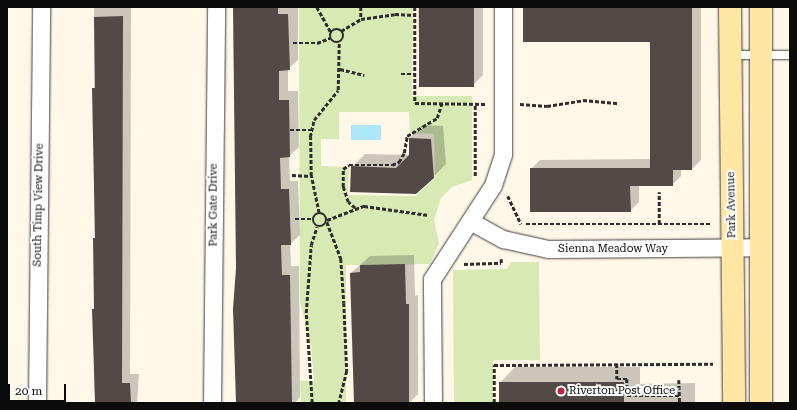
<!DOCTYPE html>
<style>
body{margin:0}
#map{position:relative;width:797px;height:410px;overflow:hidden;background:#fff7e8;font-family:"Roboto Serif",serif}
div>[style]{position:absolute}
.green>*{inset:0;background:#d8e9b3}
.water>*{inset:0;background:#ade7f7;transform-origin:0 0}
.shadow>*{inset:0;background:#0003}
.building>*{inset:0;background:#534a47;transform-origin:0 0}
.path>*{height:2.5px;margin-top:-1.25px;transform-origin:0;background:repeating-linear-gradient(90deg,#2d2d2d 0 4px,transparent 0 6px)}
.path>.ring{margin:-1.25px;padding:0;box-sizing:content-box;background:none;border:2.5px solid #2d2d2d;border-radius:50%}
.roads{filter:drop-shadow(0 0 1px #3e3e3e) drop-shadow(0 0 1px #3e3e3e)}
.lane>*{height:8px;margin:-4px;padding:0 4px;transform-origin:4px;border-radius:4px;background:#fff}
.street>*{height:17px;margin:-8.5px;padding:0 8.5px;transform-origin:8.5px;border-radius:8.5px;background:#fff}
.secondary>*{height:22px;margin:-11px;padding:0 11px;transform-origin:11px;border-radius:11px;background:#ffe6a3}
.dots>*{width:11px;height:11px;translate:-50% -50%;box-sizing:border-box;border:2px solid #fff;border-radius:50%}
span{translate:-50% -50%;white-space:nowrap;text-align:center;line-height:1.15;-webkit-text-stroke:4px #fff;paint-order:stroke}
.street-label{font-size:11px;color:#0b0b0b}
.poi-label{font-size:11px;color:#0b0b0b}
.left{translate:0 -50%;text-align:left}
.frame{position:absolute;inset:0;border:8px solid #0b0b0b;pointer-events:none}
.scale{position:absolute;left:8px;top:384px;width:58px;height:18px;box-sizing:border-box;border:2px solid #0b0b0b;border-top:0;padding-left:5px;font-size:12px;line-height:14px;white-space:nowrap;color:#0b0b0b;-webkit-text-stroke:3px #fff;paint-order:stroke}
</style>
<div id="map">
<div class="green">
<div style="clip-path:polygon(evenodd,299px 7px,413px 7px,412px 96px,472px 96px,472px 180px,452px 187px,441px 198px,434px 220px,439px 243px,430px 264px,346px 265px,346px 403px,301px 403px,300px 381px,314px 381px,311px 347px,300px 302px,299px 7px,339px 112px,409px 112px,410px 133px,434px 134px,435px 178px,415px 196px,348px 195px,349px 167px,321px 166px,321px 139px,339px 139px,339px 112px)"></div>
<div style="clip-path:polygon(511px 262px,539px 262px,540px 360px,493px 360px,493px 403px,454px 403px,453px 270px,507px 269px)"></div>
</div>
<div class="water">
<div style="left:351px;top:125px;width:30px;height:15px"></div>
</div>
<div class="shadow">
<div style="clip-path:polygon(94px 7px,131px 7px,130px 374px,139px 374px,137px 403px,96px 403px,93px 309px,95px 307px)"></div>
<div style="clip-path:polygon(236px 7px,298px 7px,298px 60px,288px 69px,288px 91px,298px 91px,299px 147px,289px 156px,290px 181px,298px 181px,300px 235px,290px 244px,291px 266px,299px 266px,300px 397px,295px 403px,237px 403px)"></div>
<div style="clip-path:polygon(418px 7px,483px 7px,483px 75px,473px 85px,420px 86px)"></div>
<div style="clip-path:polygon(524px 7px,701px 7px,701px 160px,692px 169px,681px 169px,681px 176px,672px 185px,639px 185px,639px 202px,630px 211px,531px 169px,540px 160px,651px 159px,651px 41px)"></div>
<div style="clip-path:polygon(422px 125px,443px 126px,446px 164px,433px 177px,352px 167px,365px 154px,410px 155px,410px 138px)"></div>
<div style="clip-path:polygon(414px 255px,415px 296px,418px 295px,418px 394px,409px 403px,355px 403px,351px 273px,370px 256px)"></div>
<div style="clip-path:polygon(515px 367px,640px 367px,640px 384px,695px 383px,695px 403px,500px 403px,500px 383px)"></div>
</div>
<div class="building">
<div style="clip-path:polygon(233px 7px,278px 7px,278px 14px,288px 14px,290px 70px,279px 71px,279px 100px,289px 100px,290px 157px,280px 158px,281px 189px,289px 189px,291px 245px,281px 245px,282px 275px,290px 275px,292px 403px,236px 403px,233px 309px,236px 268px)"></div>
<div style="left:419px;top:7px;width:55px;height:80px"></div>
<div style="clip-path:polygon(523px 7px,692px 7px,692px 170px,673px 170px,673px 186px,630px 186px,631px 212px,530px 212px,530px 168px,650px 168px,650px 42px,523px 42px)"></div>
<div style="clip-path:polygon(123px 16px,122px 383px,130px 383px,131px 403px,95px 403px,92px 309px,94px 309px,93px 238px,95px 238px,92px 88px,95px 88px,94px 17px)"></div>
<div style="clip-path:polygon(409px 138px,431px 139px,434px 178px,416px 194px,350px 192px,351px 166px,396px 168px,409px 155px)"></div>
<div style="clip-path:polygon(405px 264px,406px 304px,409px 304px,409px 403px,354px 403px,350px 273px,360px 272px,360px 265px)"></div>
<div style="left:624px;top:382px;width:21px;height:125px;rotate:90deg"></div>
</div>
<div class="path">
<div style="left:317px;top:7px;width:29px;rotate:61deg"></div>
<div style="left:361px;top:7px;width:12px;rotate:90deg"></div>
<div style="left:415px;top:7px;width:96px;rotate:90deg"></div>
<div style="left:415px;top:103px;width:71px;rotate:0.8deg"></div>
<div class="ring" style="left:330px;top:29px;width:11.5px;height:11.5px"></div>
<div style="left:341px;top:31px;width:23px;rotate:-31deg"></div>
<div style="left:361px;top:19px;width:34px;rotate:-8deg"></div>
<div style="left:395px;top:14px;width:20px;rotate:3deg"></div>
<div style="left:293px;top:43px;width:24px"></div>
<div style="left:317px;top:43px;width:14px;rotate:-21deg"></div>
<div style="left:340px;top:69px;width:25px;rotate:14deg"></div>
<div style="left:401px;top:74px;width:14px"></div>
<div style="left:520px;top:104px;width:27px;rotate:4deg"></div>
<div style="left:547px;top:106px;width:36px;rotate:-9deg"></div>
<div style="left:583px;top:100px;width:36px;rotate:5deg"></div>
<div style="left:290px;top:130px;width:22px"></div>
<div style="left:292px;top:175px;width:19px;rotate:3deg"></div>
<div style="left:475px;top:176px;width:71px;rotate:-90deg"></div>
<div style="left:508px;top:196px;width:31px;rotate:65deg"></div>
<div style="left:355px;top:208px;width:9px;rotate:-139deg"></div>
<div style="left:348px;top:202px;width:16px;rotate:-108deg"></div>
<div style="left:343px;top:187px;width:18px;rotate:-90deg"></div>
<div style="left:343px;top:169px;width:7px;rotate:-34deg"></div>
<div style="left:349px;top:165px;width:43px"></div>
<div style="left:392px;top:165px;width:8px;rotate:-23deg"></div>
<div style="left:399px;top:162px;width:10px;rotate:-61deg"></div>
<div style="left:404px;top:153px;width:17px;rotate:-80deg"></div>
<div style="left:407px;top:136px;width:35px;rotate:-31deg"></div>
<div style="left:437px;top:118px;width:16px;rotate:-72deg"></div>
<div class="ring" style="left:313px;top:213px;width:11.5px;height:11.5px"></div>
<div style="left:319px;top:213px;width:38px;rotate:-102deg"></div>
<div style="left:311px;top:176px;width:39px;rotate:-91deg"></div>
<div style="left:310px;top:137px;width:17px;rotate:-77deg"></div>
<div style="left:314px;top:120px;width:38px;rotate:-51deg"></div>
<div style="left:338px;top:90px;width:48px;rotate:-88.8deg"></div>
<div style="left:295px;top:219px;width:18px"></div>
<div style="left:327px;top:220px;width:40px;rotate:-21deg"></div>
<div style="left:364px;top:206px;width:65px;rotate:8deg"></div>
<div style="left:327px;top:222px;width:40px;rotate:69deg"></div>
<div style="left:341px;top:259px;width:44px;rotate:86.1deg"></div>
<div style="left:344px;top:303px;width:68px;rotate:87.5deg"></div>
<div style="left:347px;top:371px;width:33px;rotate:104deg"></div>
<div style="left:526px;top:224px;width:186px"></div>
<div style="left:659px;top:224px;width:32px;rotate:-90deg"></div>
<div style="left:464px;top:264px;width:37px;rotate:-2deg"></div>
<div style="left:501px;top:263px;width:4px;rotate:-90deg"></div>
<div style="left:617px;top:364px;width:15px;rotate:90deg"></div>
<div style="left:617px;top:379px;width:10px"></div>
<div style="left:627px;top:379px;width:17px;rotate:90deg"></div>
<div style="left:627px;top:396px;width:53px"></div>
<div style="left:679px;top:380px;width:23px;rotate:88deg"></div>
<div style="left:312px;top:403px;width:90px;rotate:-93.8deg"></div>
<div style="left:306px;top:313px;width:68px;rotate:-85.8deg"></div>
<div style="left:311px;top:245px;width:19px;rotate:-72deg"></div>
<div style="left:494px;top:403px;width:38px;rotate:-90deg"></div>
<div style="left:494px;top:365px;width:219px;rotate:-0.3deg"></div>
</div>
<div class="roads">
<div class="lane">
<div style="left:731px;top:55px;width:59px"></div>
</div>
<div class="street">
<div style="left:470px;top:221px;width:38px;rotate:29deg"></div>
<div style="left:503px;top:239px;width:46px;rotate:12.5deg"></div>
<div style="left:548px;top:249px;width:214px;rotate:-0.5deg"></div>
<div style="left:37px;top:403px;width:396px;rotate:-89.4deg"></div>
<div style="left:212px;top:403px;width:396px;rotate:-89.4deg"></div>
<div style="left:433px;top:403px;width:124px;rotate:-90.5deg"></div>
<div style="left:432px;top:279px;width:112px;rotate:-57deg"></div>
<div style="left:493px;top:185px;width:32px;rotate:-72deg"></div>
<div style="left:503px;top:155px;width:148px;rotate:-90deg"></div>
</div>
<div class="secondary">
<div style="left:730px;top:7px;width:396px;rotate:89.4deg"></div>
<div style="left:761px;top:7px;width:396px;rotate:90deg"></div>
</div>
</div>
<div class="dots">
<div style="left:561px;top:391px;background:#bb2243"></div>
</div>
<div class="street-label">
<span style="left:39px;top:205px;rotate:-89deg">South Timp View Drive</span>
<span style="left:214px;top:205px;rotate:-90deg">Park Gate Drive</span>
<span style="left:732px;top:205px;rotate:-91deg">Park Avenue</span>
<span style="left:613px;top:249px">Sienna Meadow Way</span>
</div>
<div class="poi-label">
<span class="left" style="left:569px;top:391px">Riverton Post Office</span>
</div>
<div class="frame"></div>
<div class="scale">20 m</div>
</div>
